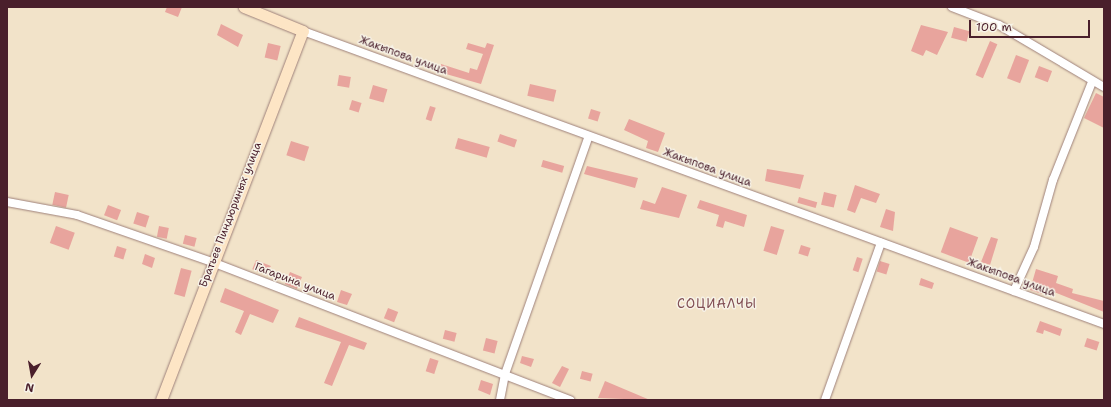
<!DOCTYPE html>
<meta charset="utf-8">
<style>
body{margin:0}
#map{position:relative;width:1111px;height:407px;overflow:hidden;background:#f2e3c9;font-family:"Shantell Sans",sans-serif}
div>[style]{position:absolute}
.building>*{inset:0;background:#e8a49d;transform-origin:0 0}
.roads{filter:drop-shadow(0 0 1px #9e817a) drop-shadow(0 0 1px #9e817a)}
.street>*{height:8px;margin:-4px;padding:0 4px;transform-origin:4px;border-radius:4px;background:#fff}
.secondary>*{height:11px;margin:-5.5px;padding:0 5.5px;transform-origin:5.5px;border-radius:5.5px;background:#fde5c5}
span{translate:-50% -50%;white-space:nowrap;text-align:center;line-height:1.15;-webkit-text-stroke:3px #f7f3e8;paint-order:stroke}
.street-label{font-size:11px;color:#4a1f2b}
.quarter-label{font-size:13px;color:#814e53;letter-spacing:1px}
.frame{position:absolute;inset:0;border:8px solid #4a1f2b;pointer-events:none}
.north{position:absolute;left:12px;top:355px;width:40px;height:40px;-webkit-text-stroke:3px #f7f3e8;paint-order:stroke;rotate:191deg;font-size:11px;font-weight:700;line-height:16px;text-align:center;color:#4a1f2b}
.north::after{content:'';display:block;margin:auto;width:14px;height:18px;background:#4a1f2b;clip-path:polygon(50% 0,100% 100%,50% 72%,0 100%)}
.scale{position:absolute;left:969px;top:20px;width:121px;height:18px;box-sizing:border-box;border:2px solid #4a1f2b;border-top:0;padding-left:5px;font-size:12px;line-height:14px;white-space:nowrap;color:#4a1f2b;-webkit-text-stroke:3px #f7f3e8;paint-order:stroke}
</style>
<div id="map">
<div class="building">
<div style="clip-path:polygon(167px 7px,182px 7px,178px 17px,165px 12px)"></div>
<div style="clip-path:polygon(221px 24px,243px 35px,238px 47px,217px 35px)"></div>
<div style="clip-path:polygon(921px 25px,948px 32px,937px 55px,926px 50px,923px 56px,911px 51px)"></div>
<div style="left:954px;top:27px;width:16px;height:11px;rotate:15deg"></div>
<div style="left:990px;top:41px;width:8px;height:37px;rotate:23deg"></div>
<div style="left:268px;top:43px;width:13px;height:15px;rotate:13deg"></div>
<div style="clip-path:polygon(468px 43px,485px 48px,487px 43px,494px 45px,481px 84px,439px 72px,441px 64px,469px 73px,470px 68px,477px 70px,483px 54px,466px 49px)"></div>
<div style="left:1016px;top:55px;width:14px;height:25px;rotate:21deg"></div>
<div style="left:1039px;top:66px;width:14px;height:12px;rotate:21deg"></div>
<div style="left:339px;top:75px;width:12px;height:11px;rotate:9deg"></div>
<div style="left:530px;top:84px;width:27px;height:12px;rotate:13deg"></div>
<div style="left:373px;top:85px;width:15px;height:14px;rotate:16deg"></div>
<div style="clip-path:polygon(1096px 93px,1104px 97px,1104px 128px,1084px 118px)"></div>
<div style="left:352px;top:100px;width:10px;height:10px;rotate:17deg"></div>
<div style="left:430px;top:106px;width:6px;height:14px;rotate:18deg"></div>
<div style="left:591px;top:109px;width:10px;height:10px;rotate:17deg"></div>
<div style="clip-path:polygon(629px 119px,665px 133px,658px 152px,646px 148px,648px 141px,624px 130px)"></div>
<div style="left:500px;top:134px;width:18px;height:8px;rotate:19deg"></div>
<div style="left:458px;top:138px;width:33px;height:11px;rotate:16deg"></div>
<div style="left:291px;top:141px;width:19px;height:15px;rotate:18deg"></div>
<div style="left:543px;top:160px;width:22px;height:7px;rotate:16deg"></div>
<div style="clip-path:polygon(587px 166px,638px 178px,635px 188px,584px 174px)"></div>
<div style="clip-path:polygon(767px 169px,804px 175px,800px 189px,765px 181px)"></div>
<div style="clip-path:polygon(855px 185px,880px 194px,876px 203px,861px 198px,855px 213px,847px 210px)"></div>
<div style="clip-path:polygon(662px 187px,687px 195px,679px 218px,640px 209px,643px 200px,655px 204px)"></div>
<div style="left:55px;top:192px;width:14px;height:13px;rotate:12deg"></div>
<div style="left:824px;top:192px;width:13px;height:13px;rotate:13deg"></div>
<div style="left:799px;top:197px;width:19px;height:6px;rotate:16deg"></div>
<div style="clip-path:polygon(700px 200px,747px 215px,744px 227px,725px 221px,723px 228px,716px 226px,719px 215px,697px 208px)"></div>
<div style="left:108px;top:205px;width:14px;height:11px;rotate:21deg"></div>
<div style="clip-path:polygon(886px 209px,895px 212px,893px 231px,880px 227px)"></div>
<div style="left:137px;top:212px;width:13px;height:12px;rotate:18deg"></div>
<div style="left:56px;top:226px;width:20px;height:18px;rotate:20deg"></div>
<div style="left:159px;top:226px;width:10px;height:11px;rotate:11deg"></div>
<div style="left:771px;top:226px;width:14px;height:26px;rotate:17deg"></div>
<div style="left:950px;top:227px;width:30px;height:27px;rotate:20deg"></div>
<div style="left:185px;top:235px;width:12px;height:9px;rotate:14deg"></div>
<div style="clip-path:polygon(991px 237px,998px 239px,990px 265px,981px 262px)"></div>
<div style="left:801px;top:245px;width:10px;height:9px;rotate:17deg"></div>
<div style="left:117px;top:246px;width:10px;height:11px;rotate:17deg"></div>
<div style="clip-path:polygon(145px 254px,155px 258px,152px 268px,142px 264px)"></div>
<div style="left:857px;top:257px;width:6px;height:14px;rotate:18deg"></div>
<div style="left:256px;top:260px;width:16px;height:10px;rotate:22deg"></div>
<div style="left:880px;top:261px;width:10px;height:11px;rotate:17deg"></div>
<div style="left:181px;top:268px;width:11px;height:27px;rotate:15deg"></div>
<div style="clip-path:polygon(1036px 269px,1058px 276px,1056px 283px,1073px 289px,1072px 293px,1104px 301px,1104px 312px,1044px 288px,1042px 294px,1030px 290px)"></div>
<div style="left:290px;top:272px;width:13px;height:13px;rotate:23deg"></div>
<div style="clip-path:polygon(921px 278px,934px 283px,932px 289px,919px 285px)"></div>
<div style="clip-path:polygon(225px 288px,279px 310px,273px 323px,250px 314px,241px 335px,235px 332px,244px 311px,220px 302px)"></div>
<div style="clip-path:polygon(341px 290px,352px 294px,347px 305px,337px 302px)"></div>
<div style="left:388px;top:308px;width:11px;height:11px;rotate:22deg"></div>
<div style="clip-path:polygon(299px 317px,367px 343px,364px 350px,349px 345px,332px 386px,324px 383px,341px 342px,295px 327px)"></div>
<div style="clip-path:polygon(1040px 321px,1062px 329px,1060px 336px,1044px 330px,1043px 334px,1036px 332px)"></div>
<div style="left:445px;top:330px;width:12px;height:9px;rotate:14deg"></div>
<div style="left:486px;top:338px;width:12px;height:13px;rotate:14deg"></div>
<div style="left:1087px;top:338px;width:13px;height:9px;rotate:18deg"></div>
<div style="clip-path:polygon(522px 356px,534px 359px,531px 367px,520px 363px)"></div>
<div style="left:430px;top:358px;width:9px;height:14px;rotate:18deg"></div>
<div style="clip-path:polygon(562px 366px,569px 369px,560px 387px,552px 383px)"></div>
<div style="left:582px;top:371px;width:11px;height:8px;rotate:15deg"></div>
<div style="clip-path:polygon(481px 380px,493px 384px,490px 395px,478px 390px)"></div>
<div style="clip-path:polygon(605px 381px,650px 400px,598px 398px)"></div>
</div>
<div class="roads">
<div class="street">
<div style="left:952px;top:7px;width:50px;rotate:21deg"></div>
<div style="left:999px;top:25px;width:122px;rotate:30.6deg"></div>
<div style="left:303px;top:31px;width:853px;rotate:20.09deg"></div>
<div style="left:7px;top:202px;width:71px;rotate:10.5deg"></div>
<div style="left:77px;top:215px;width:143px;rotate:19.2deg"></div>
<div style="left:212px;top:262px;width:384px;rotate:21.1deg"></div>
<div style="left:1014px;top:291px;width:48px;rotate:-65.6deg"></div>
<div style="left:1034px;top:247px;width:70px;rotate:-74.2deg"></div>
<div style="left:1053px;top:180px;width:105px;rotate:-68.3deg"></div>
<div style="left:500px;top:400px;width:26px;rotate:-79deg"></div>
<div style="left:505px;top:374px;width:252px;rotate:-70.6deg"></div>
<div style="left:825px;top:400px;width:167px;rotate:-70.4deg"></div>
</div>
<div class="secondary">
<div style="left:161px;top:400px;width:395px;rotate:-69deg"></div>
<div style="left:303px;top:31px;width:64px;rotate:-157.9deg"></div>
</div>
</div>
<div class="street-label">
<span style="left:403px;top:56px;rotate:20deg">Жакыпова улица</span>
<span style="left:707px;top:168px;rotate:20deg">Жакыпова улица</span>
<span style="left:231px;top:215px;rotate:-69deg">Братьев Пиндюриных улица</span>
<span style="left:1011px;top:278px;rotate:20deg">Жакыпова улица</span>
<span style="left:295px;top:282px;rotate:21deg">Гагарина улица</span>
</div>
<div class="quarter-label">
<span style="left:717px;top:304px">СОЦИАЛЧЫ</span>
</div>
<div class="frame"></div>
<div class="north">N</div>
<div class="scale">100 m</div>
</div>
